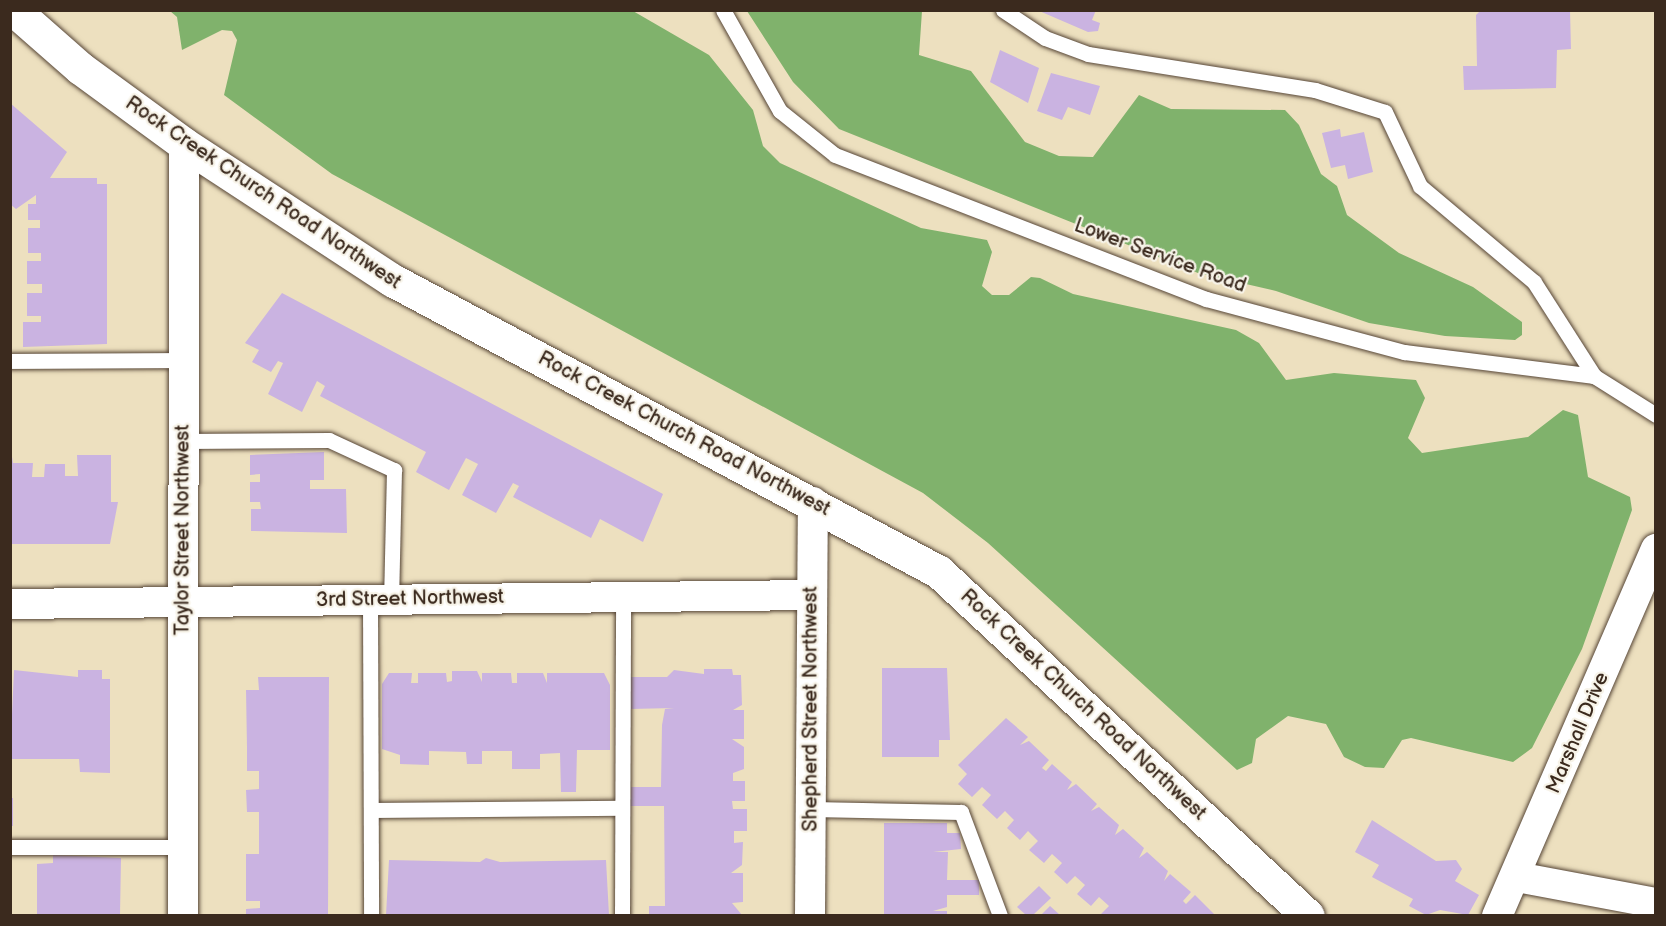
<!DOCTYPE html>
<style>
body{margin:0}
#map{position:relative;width:1666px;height:926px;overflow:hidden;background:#ede0bf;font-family:"Balsamiq Sans",sans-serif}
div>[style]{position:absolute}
.forest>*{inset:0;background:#80b26c}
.building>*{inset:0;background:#cab3e1;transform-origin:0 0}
.roads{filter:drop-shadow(0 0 2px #564536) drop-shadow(0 0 2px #564536)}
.service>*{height:15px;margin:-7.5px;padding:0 7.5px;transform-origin:7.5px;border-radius:7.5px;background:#fff}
.minor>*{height:30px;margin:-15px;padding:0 15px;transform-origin:15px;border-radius:15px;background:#fff}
.tertiary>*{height:33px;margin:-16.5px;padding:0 16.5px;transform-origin:16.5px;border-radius:16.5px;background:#fff}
span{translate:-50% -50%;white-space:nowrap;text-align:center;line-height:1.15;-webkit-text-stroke:4.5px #f7f3e8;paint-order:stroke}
.street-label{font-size:20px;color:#3b2a1e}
.frame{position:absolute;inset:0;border:12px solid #3b2a1e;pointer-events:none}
</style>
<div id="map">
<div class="forest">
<div style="clip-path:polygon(170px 11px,633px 11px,709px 55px,753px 110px,763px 146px,780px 163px,921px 228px,987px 240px,992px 252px,982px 286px,992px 295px,1009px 295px,1031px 277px,1040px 278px,1073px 294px,1236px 330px,1259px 343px,1286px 380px,1334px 373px,1416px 380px,1425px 398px,1408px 438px,1422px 453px,1528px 437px,1563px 410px,1578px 415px,1588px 477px,1630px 497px,1632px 510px,1582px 649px,1532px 748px,1513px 762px,1411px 738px,1402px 740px,1384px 768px,1365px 767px,1344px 757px,1326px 724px,1288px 716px,1256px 739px,1252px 763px,1237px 770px,988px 543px,923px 493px,332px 174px,224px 95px,237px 40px,232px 31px,222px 30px,182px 50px,177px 17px)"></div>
<div style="clip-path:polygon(747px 11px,922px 11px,919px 55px,971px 71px,1025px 142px,1059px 156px,1093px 157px,1139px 95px,1171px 109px,1285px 110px,1299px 125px,1321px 174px,1337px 186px,1347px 215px,1399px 253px,1473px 287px,1522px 322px,1522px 335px,1515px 340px,1445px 336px,1369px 323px,1276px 291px,1198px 273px,839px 129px,793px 82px)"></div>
</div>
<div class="building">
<div style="clip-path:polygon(1037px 10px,1096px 10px,1092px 20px,1100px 23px,1098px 31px,1088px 32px)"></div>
<div style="clip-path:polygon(1481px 10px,1570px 10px,1571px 49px,1557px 50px,1556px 88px,1464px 90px,1463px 66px,1477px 66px,1476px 15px)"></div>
<div style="clip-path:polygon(1000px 50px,1039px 68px,1028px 103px,990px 82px)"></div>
<div style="clip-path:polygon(1051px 73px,1100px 86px,1090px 115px,1068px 107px,1062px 120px,1037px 111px)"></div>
<div style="clip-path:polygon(10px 103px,67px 152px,50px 178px,97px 178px,97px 184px,107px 184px,107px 344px,23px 347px,23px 322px,41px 322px,41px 316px,27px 316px,27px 293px,42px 293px,42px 284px,27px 284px,27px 261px,41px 261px,41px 253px,28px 253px,28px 228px,40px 228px,40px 220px,28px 220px,28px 204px,36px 204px,36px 195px,16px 209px,10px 204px)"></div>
<div style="clip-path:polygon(1340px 129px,1341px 137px,1364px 132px,1373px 172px,1348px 179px,1345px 165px,1331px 168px,1322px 133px)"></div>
<div style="clip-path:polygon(282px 293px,663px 494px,643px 542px,600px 519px,591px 538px,513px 497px,519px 486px,513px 483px,496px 513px,462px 495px,478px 464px,466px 458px,449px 490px,416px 472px,426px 452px,320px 396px,325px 386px,317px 381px,302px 412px,268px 394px,283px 363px,278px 361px,271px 372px,252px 362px,259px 350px,245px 343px)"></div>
<div style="clip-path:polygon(10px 444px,13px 463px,33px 463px,32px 477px,44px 477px,45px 464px,65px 464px,65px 476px,78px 476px,77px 455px,111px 455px,111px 502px,118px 502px,110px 544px,10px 544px)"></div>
<div style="clip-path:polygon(324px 452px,324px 480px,310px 480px,310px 489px,346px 489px,347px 533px,251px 531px,251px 509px,261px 509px,260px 502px,250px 502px,250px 482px,260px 482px,260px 474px,250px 475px,250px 455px)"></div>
<div style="clip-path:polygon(882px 668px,947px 668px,950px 740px,939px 740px,939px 757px,882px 757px)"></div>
<div style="clip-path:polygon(704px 669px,732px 669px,733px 675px,741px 675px,742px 705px,733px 710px,744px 710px,744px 739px,732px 739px,744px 747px,744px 769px,733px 773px,733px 781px,745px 781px,745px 801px,732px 801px,733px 809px,747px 809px,747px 831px,734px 831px,734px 843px,743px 842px,742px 865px,731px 873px,743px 873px,743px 902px,732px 903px,742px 915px,649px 915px,649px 906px,665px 906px,664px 806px,630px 806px,631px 787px,661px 787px,662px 725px,665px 709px,674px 708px,630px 709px,630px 677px,667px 677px,674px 670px,704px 674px)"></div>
<div style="clip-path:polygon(14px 670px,78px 677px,78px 670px,102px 670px,102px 679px,110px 679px,110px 773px,80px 772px,79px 759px,10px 759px)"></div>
<div style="clip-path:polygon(452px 671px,477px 671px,482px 682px,482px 673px,511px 673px,512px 683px,517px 683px,517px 673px,543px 673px,547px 683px,547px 673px,604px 673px,610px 685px,610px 750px,577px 750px,576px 792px,561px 792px,560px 753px,540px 754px,540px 769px,512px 769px,512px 751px,482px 751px,482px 764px,467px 764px,466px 752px,429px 751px,429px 765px,400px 764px,400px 755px,382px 749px,382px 684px,389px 673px,412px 673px,411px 683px,418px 683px,418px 673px,446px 673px,447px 682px,452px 681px)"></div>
<div style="clip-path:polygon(258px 677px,329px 677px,328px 915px,246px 915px,246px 909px,260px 908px,260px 901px,246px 901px,246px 854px,259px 854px,259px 812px,247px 812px,246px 790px,259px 789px,259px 771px,247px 771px,247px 748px,246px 690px,259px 690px)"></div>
<div style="clip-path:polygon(1006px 718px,1028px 737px,1020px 745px,1029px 741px,1049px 760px,1042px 768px,1046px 771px,1052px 764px,1072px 782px,1067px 790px,1076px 784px,1097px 804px,1091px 811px,1099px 807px,1119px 825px,1115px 835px,1123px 829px,1144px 848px,1139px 858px,1147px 852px,1168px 871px,1164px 881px,1170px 874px,1191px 892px,1183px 901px,1186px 904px,1195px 895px,1215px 915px,1100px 915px,1109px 906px,1099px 897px,1091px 906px,1077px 894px,1085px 885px,1075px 876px,1067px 884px,1054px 872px,1062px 863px,1052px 854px,1044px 863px,1029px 850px,1038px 841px,1028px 831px,1020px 840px,1007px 828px,1014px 820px,1005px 811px,997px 819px,982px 805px,991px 795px,982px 787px,972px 797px,958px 784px,967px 774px,958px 765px)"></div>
<div style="left:10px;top:798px;width:3px;height:28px"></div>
<div style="clip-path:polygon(1372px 820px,1436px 861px,1456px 860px,1462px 869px,1455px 881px,1479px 895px,1468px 915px,1440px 910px,1426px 915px,1409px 906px,1413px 899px,1372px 877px,1379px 865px,1355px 852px)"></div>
<div style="clip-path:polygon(884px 823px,947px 823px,947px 833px,960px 833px,961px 849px,933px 852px,948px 852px,947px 880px,979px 880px,979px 895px,947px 895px,947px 907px,933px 911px,947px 911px,947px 915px,884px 915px)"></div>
<div style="clip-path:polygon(53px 855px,121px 858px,120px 915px,37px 915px,37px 864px,53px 863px)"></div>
<div style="clip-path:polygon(486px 858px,500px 862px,606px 860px,609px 915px,386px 915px,389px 860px,480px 862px)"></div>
<div style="clip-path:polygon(1039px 886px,1051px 898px,1033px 915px,1026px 915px,1017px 907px)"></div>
<div style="clip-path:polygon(1050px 906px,1060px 915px,1041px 915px)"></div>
</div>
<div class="roads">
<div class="service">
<div style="left:723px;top:10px;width:116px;rotate:60.6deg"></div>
<div style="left:780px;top:111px;width:70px;rotate:38.7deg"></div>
<div style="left:835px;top:155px;width:398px;rotate:21.2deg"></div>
<div style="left:1206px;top:299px;width:205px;rotate:15deg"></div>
<div style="left:1404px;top:352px;width:192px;rotate:7.2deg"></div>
<div style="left:1594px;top:376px;width:73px;rotate:32.2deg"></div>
<div style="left:1003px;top:10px;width:50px;rotate:33.7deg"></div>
<div style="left:1045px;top:38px;width:46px;rotate:20.4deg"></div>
<div style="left:1088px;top:54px;width:230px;rotate:9deg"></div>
<div style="left:1315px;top:90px;width:73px;rotate:17.4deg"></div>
<div style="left:1385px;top:112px;width:82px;rotate:64.7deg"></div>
<div style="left:1420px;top:186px;width:149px;rotate:40.1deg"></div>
<div style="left:1534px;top:282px;width:112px;rotate:57.4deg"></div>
<div style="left:10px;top:361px;width:173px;rotate:-0.3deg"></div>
<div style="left:183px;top:441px;width:146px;rotate:-0.4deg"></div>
<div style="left:329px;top:440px;width:72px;rotate:24.8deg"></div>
<div style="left:394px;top:470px;width:130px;rotate:91.3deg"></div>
<div style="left:370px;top:600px;width:316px;rotate:89.8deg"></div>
<div style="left:811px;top:809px;width:150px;rotate:1.1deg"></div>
<div style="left:961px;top:812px;width:111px;rotate:69.4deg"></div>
<div style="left:371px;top:810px;width:251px;rotate:-0.5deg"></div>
<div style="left:10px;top:847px;width:173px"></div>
<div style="left:622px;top:916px;width:319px;rotate:-89.8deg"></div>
</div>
<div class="minor">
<div style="left:10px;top:604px;width:801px;rotate:-0.64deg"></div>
<div style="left:1517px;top:877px;width:141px;rotate:10.6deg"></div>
<div style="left:183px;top:916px;width:772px;rotate:-89.93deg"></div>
<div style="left:810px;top:916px;width:414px;rotate:-89.6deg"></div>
<div style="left:1497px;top:916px;width:400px;rotate:-66.6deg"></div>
</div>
<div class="tertiary">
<div style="left:14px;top:10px;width:88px;rotate:41.3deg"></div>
<div style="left:80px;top:68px;width:129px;rotate:36.2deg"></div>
<div style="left:184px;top:144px;width:249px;rotate:33.2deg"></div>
<div style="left:392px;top:280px;width:620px;rotate:28.09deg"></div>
<div style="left:939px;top:572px;width:504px;rotate:42.99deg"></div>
</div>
</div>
<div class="street-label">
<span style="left:263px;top:193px;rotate:34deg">Rock Creek Church Road Northwest</span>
<span style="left:1160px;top:256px;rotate:20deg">Lower Service Road</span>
<span style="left:684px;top:434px;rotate:28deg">Rock Creek Church Road Northwest</span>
<span style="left:183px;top:530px;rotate:-90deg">Taylor Street Northwest</span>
<span style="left:410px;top:599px;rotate:-1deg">3rd Street Northwest</span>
<span style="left:1083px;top:705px;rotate:43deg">Rock Creek Church Road Northwest</span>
<span style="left:811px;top:709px;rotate:-90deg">Shepherd Street Northwest</span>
<span style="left:1578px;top:733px;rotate:-67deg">Marshall Drive</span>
</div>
<div class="frame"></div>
</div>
